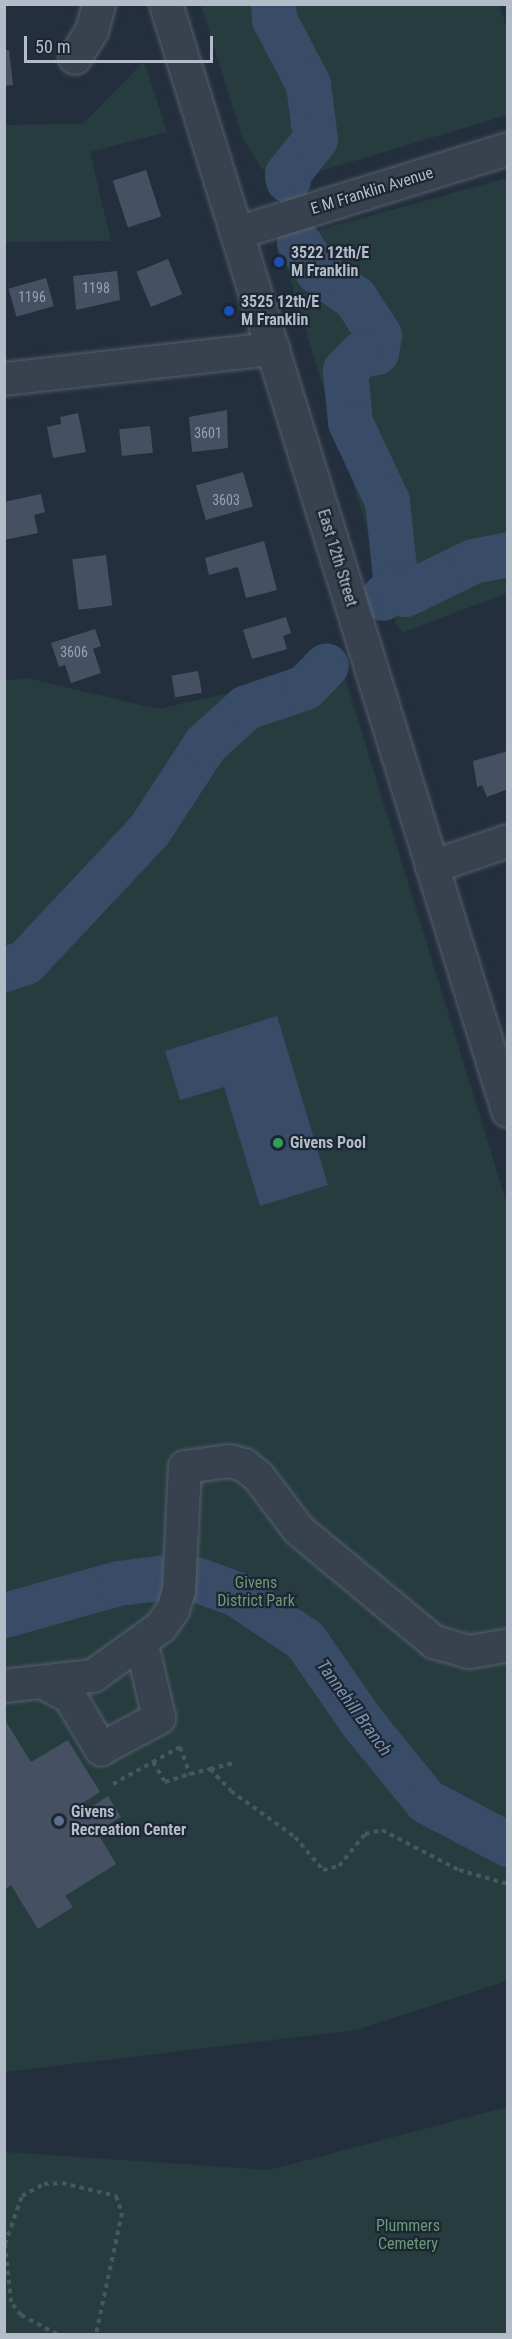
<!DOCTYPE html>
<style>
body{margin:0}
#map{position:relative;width:512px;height:2339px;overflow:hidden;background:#242f3e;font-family:"Roboto Condensed",sans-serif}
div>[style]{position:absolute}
.green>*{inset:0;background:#263c3f}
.water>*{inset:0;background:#394c67}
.river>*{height:45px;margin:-22.5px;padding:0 22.5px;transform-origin:22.5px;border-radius:22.5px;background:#394c67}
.building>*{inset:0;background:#455162;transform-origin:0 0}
.path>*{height:4px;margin-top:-2px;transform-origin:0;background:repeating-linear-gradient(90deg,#44595c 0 4.5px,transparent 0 9px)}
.roads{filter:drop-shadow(0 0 2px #565f6c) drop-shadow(0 0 2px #565f6c)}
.minor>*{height:32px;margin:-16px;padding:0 16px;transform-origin:16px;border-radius:16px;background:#38414e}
.dots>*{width:16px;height:16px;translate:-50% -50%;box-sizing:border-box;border:3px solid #1d2633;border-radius:50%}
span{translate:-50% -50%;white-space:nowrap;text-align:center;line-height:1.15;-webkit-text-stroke:4.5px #1d2633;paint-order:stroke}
.number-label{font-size:14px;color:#98a1af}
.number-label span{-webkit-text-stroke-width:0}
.street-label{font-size:16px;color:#b4bcc9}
.poi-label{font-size:16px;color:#b4bcc9;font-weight:700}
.left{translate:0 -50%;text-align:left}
.park-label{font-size:16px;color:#6b9a76}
.water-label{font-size:18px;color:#7c92b1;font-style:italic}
.frame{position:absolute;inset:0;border:6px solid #b4bcc9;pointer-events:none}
.scale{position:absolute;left:24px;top:36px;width:189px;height:27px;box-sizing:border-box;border:3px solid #b4bcc9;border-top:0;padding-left:8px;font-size:18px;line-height:21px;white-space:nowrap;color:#b4bcc9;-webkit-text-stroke:4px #1d2633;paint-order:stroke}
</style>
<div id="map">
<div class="green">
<div style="clip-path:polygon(201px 5px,499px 5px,507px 29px,507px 115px,291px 180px,262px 169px,242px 137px)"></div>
<div style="clip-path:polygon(144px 61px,167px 132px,90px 152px,111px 241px,5px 242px,5px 125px,83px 124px)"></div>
<div style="clip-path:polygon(507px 178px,507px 593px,404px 632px,397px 626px,281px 250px,297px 236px)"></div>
<div style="clip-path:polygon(342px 668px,507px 1204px,507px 1981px,356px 2030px,5px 2072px,4px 681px,27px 678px,158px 709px)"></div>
<div style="clip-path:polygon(507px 2107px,507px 2334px,5px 2334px,5px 2152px,269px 2170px)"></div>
</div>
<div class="water">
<div style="clip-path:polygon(277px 1016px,328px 1185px,260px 1206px,224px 1087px,180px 1100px,165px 1051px)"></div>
</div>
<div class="river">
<div style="left:273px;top:4px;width:15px;rotate:86deg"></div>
<div style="left:274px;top:19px;width:73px;rotate:62.4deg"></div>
<div style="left:308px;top:84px;width:55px;rotate:82.7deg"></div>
<div style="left:315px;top:139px;width:45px;rotate:128.7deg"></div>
<div style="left:287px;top:174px;width:6px;rotate:81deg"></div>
<div style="left:299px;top:243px;width:33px;rotate:57deg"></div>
<div style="left:317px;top:271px;width:47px;rotate:35.4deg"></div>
<div style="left:355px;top:298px;width:44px;rotate:57deg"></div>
<div style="left:379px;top:335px;width:17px;rotate:100deg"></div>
<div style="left:376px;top:352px;width:17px;rotate:170deg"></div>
<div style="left:359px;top:355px;width:21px;rotate:133deg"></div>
<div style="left:345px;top:370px;width:52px;rotate:84.5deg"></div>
<div style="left:350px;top:422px;width:87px;rotate:64.9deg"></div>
<div style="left:387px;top:501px;width:85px;rotate:84deg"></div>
<div style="left:396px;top:586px;width:18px;rotate:139deg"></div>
<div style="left:396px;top:586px;width:12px;rotate:42deg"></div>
<div style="left:405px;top:594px;width:76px;rotate:-25.9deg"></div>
<div style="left:473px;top:561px;width:36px;rotate:-11deg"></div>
<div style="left:4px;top:969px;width:22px;rotate:-18deg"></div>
<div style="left:25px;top:962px;width:181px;rotate:-46.8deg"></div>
<div style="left:149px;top:830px;width:103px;rotate:-56.9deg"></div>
<div style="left:205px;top:744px;width:55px;rotate:-42.1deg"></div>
<div style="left:246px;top:707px;width:62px;rotate:-18.7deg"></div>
<div style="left:305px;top:687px;width:30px;rotate:-46deg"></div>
<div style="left:195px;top:1579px;width:45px;rotate:19.7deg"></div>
<div style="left:237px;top:1594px;width:82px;rotate:34.1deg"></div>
<div style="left:305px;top:1640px;width:98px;rotate:55.3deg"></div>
<div style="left:361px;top:1721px;width:103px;rotate:50.9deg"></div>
<div style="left:426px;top:1801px;width:93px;rotate:27.7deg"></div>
<div style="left:4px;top:1615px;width:118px;rotate:-15.7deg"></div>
<div style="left:118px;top:1583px;width:48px;rotate:-7.1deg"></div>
</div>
<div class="building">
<div style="clip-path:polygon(4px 50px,9px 50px,13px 85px,4px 86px)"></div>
<div style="left:146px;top:170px;width:49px;height:35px;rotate:72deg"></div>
<div style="left:168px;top:259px;width:38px;height:34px;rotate:68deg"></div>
<div style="clip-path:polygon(117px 271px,120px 300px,76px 310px,73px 276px)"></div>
<div style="left:46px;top:278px;width:29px;height:39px;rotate:74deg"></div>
<div style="clip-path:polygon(227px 410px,228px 448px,192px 452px,189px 417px)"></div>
<div style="clip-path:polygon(78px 413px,86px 452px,53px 458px,47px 427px,61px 424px,60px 417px)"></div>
<div style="left:150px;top:426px;width:27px;height:31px;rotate:84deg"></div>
<div style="left:243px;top:472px;width:36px;height:49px;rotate:74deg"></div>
<div style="clip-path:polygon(41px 494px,45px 512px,34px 515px,38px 533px,4px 540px,4px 502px)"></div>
<div style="clip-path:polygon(264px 541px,277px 590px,246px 598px,238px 567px,209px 575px,205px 558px)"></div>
<div style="left:106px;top:555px;width:51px;height:34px;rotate:83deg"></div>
<div style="clip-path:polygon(286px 617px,291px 633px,283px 636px,287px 649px,252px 659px,243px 630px)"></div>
<div style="clip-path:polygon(95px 629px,101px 646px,93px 649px,101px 673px,71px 683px,65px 665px,59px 667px,51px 643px)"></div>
<div style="left:198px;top:671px;width:22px;height:27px;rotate:80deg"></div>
<div style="clip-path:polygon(508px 751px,508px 789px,487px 797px,482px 785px,477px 787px,473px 761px)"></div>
<div style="clip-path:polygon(5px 1720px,31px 1762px,68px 1740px,100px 1792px,81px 1804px,85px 1811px,108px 1796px,121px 1817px,97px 1832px,116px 1864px,65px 1896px,73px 1907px,38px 1929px,11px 1885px,5px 1889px)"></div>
</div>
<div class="path">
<div style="left:153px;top:1762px;width:23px;rotate:59deg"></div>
<div style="left:165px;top:1782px;width:26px;rotate:-18deg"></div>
<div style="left:210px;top:1769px;width:25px;rotate:-14deg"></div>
<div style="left:113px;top:1784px;width:77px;rotate:-28.9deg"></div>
<div style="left:180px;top:1747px;width:29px;rotate:70deg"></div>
<div style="left:190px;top:1774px;width:21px;rotate:-14deg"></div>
<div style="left:210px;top:1769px;width:30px;rotate:46deg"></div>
<div style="left:231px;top:1791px;width:79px;rotate:35.7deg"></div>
<div style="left:295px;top:1837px;width:43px;rotate:49.7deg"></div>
<div style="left:323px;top:1870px;width:16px;rotate:-14deg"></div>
<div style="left:339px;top:1866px;width:41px;rotate:-50.9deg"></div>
<div style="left:365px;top:1834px;width:17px;rotate:-13deg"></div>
<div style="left:382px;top:1830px;width:87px;rotate:27.5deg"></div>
<div style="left:459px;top:1870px;width:51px;rotate:15.9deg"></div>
<div style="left:57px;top:2334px;width:41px;rotate:-152.2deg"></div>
<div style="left:21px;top:2315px;width:16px;rotate:-128deg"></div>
<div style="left:11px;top:2302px;width:58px;rotate:-95.9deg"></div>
<div style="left:5px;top:2244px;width:51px;rotate:-70.5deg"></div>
<div style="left:22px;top:2196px;width:25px;rotate:-29deg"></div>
<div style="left:44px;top:2184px;width:18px;rotate:-3deg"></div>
<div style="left:62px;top:2183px;width:56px;rotate:13.5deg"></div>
<div style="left:116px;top:2196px;width:18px;rotate:71deg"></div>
<div style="left:122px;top:2213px;width:124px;rotate:102.1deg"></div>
</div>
<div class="roads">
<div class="minor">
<div style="left:166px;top:4px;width:1159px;rotate:72.83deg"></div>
<div style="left:75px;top:58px;width:32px;rotate:-58deg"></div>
<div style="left:92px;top:31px;width:28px;rotate:-75deg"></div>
<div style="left:237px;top:233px;width:284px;rotate:-17.2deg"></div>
<div style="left:4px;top:379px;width:271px;rotate:-6.4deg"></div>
<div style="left:432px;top:867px;width:80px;rotate:-18.9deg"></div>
<div style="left:44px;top:1683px;width:30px;rotate:28deg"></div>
<div style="left:70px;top:1697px;width:61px;rotate:59.2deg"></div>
<div style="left:101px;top:1749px;width:66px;rotate:-28.1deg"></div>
<div style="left:159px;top:1718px;width:75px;rotate:-103.1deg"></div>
<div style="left:4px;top:1686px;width:90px;rotate:-6.4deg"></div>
<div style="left:93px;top:1676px;width:84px;rotate:-35.8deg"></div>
<div style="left:161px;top:1627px;width:21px;rotate:-55deg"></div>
<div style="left:173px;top:1610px;width:21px;rotate:-73deg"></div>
<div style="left:179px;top:1590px;width:123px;rotate:-87.2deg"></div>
<div style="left:185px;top:1467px;width:44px;rotate:-7.8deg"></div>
<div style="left:229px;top:1461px;width:16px;rotate:15deg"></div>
<div style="left:244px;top:1465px;width:18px;rotate:38deg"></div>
<div style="left:258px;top:1476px;width:68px;rotate:52.8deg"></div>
<div style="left:299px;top:1530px;width:175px;rotate:39.7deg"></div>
<div style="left:434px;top:1642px;width:37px;rotate:16deg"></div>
<div style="left:470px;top:1652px;width:39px;rotate:-10deg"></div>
</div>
</div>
<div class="dots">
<div style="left:279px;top:262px;background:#1a4fb4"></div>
<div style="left:229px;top:311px;background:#1a4fb4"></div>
<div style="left:278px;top:1143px;background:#2e9e5b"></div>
<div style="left:59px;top:1821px;background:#5c6f8a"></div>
</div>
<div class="number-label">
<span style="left:96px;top:288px">1198</span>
<span style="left:32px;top:297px">1196</span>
<span style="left:208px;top:433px">3601</span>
<span style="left:226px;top:500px">3603</span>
<span style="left:74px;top:652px">3606</span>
</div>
<div class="street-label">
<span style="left:372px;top:191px;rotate:-17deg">E M Franklin Avenue</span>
<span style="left:337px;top:558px;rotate:73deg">East 12th Street</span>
</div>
<div class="poi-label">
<span class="left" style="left:291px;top:262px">3522 12th/E<br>M Franklin</span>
<span class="left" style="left:241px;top:311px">3525 12th/E<br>M Franklin</span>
<span class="left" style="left:290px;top:1143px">Givens Pool</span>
<span class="left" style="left:71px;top:1821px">Givens<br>Recreation Center</span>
</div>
<div class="park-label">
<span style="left:256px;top:1592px">Givens<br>District Park</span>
<span style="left:408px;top:2235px">Plummers<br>Cemetery</span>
</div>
<div class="water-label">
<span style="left:354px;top:1708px;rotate:54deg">Tannehill Branch</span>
</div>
<div class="frame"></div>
<div class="scale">50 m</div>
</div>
